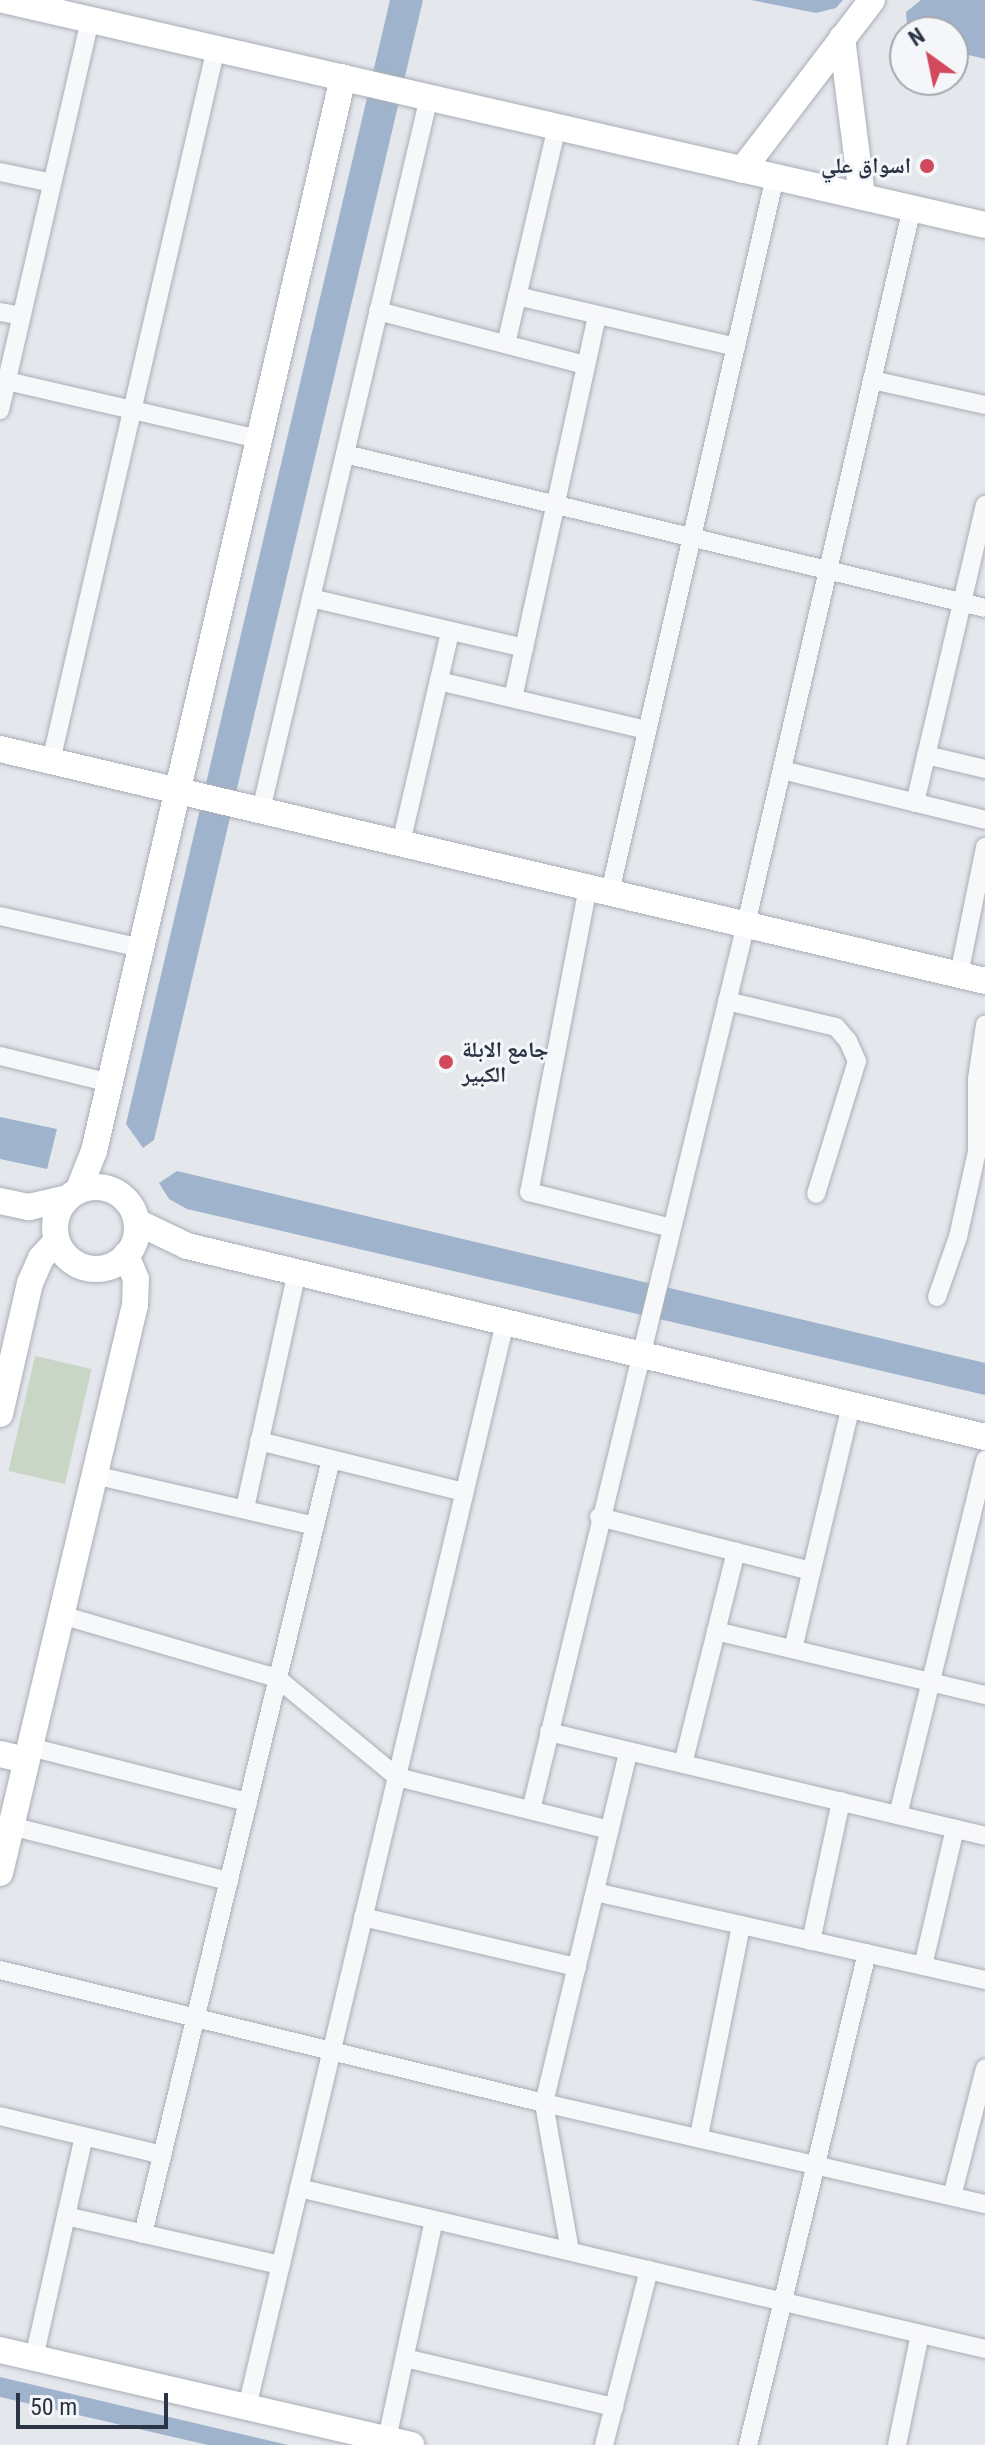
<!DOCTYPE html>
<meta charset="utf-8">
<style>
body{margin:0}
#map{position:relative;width:985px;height:2445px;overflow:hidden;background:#e4e7ec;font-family:"Roboto Condensed","Noto Naskh Arabic",sans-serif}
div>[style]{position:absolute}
.green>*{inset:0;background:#c9d6c5;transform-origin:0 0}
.water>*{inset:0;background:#9fb4cc}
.roads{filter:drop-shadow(0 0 2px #a9aeb7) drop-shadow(0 0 2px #a9aeb7)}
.street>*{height:18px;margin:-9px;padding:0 9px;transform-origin:9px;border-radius:9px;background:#f7f8fa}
.secondary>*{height:26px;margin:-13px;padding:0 13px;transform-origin:13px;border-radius:13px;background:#fff}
.secondary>.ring{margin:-13px;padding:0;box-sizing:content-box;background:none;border:26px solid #fff;border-radius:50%}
.dots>*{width:22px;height:22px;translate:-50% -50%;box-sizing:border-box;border:4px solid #f4f6f9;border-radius:50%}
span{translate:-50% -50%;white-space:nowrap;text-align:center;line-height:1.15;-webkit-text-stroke:6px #f4f6f9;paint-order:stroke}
.poi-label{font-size:22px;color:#2b3445;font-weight:700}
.right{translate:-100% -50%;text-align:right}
.left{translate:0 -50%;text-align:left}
.north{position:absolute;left:889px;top:16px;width:80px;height:80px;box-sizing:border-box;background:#f4f6f9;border:2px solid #a4a8b1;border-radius:50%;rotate:327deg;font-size:22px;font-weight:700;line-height:32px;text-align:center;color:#2b3445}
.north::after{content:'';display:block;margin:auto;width:28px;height:36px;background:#d1495b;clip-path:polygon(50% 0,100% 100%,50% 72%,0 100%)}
.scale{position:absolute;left:16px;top:2393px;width:152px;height:36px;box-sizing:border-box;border:4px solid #2b3445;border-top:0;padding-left:10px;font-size:24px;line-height:28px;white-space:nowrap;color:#2b3445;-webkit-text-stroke:6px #f4f6f9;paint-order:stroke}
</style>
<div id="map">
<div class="green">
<div style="left:35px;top:1356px;width:58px;height:118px;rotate:13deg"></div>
</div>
<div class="water">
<div style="clip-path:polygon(390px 0,423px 0,154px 1140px,143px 1148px,126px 1124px)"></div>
<div style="clip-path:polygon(751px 0,843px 0,836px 8px,816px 13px)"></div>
<div style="clip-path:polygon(921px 0,985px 0,985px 59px,953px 51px,953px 32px,916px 32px,907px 24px,906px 12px)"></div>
<div style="clip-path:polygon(0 1117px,57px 1129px,47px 1169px,0 1159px)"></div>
<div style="clip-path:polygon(177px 1171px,985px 1363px,985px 1395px,187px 1209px,169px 1199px,159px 1183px)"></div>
<div style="clip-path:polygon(0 2377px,288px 2445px,208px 2445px,0 2397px)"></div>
</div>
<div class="roads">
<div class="street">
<div style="left:0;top:172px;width:53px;rotate:11.9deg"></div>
<div style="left:517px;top:296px;width:225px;rotate:13.1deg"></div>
<div style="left:378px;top:311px;width:215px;rotate:14.6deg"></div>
<div style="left:0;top:312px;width:22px;rotate:10deg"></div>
<div style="left:506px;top:344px;width:223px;rotate:-76.8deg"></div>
<div style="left:872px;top:380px;width:116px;rotate:12.5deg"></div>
<div style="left:7px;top:381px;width:259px;rotate:13deg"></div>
<div style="left:0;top:410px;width:400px;rotate:-77deg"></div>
<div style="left:345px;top:454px;width:658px;rotate:13.53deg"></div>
<div style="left:311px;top:598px;width:219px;rotate:13.2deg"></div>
<div style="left:439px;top:681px;width:214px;rotate:13.3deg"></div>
<div style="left:513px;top:698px;width:391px;rotate:-77.6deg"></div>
<div style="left:926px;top:755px;width:61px;rotate:13.3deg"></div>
<div style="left:51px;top:761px;width:732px;rotate:-76.97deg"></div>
<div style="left:782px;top:770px;width:209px;rotate:13.8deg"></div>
<div style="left:915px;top:803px;width:306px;rotate:-76.8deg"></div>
<div style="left:261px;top:810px;width:733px;rotate:-76.74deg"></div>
<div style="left:401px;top:843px;width:217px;rotate:-76.9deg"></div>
<div style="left:588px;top:887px;width:311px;rotate:100.9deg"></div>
<div style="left:529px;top:1192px;width:146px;rotate:14.2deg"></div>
<div style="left:610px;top:892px;width:734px;rotate:-77.01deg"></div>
<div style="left:0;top:916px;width:145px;rotate:12.8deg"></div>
<div style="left:959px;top:974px;width:130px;rotate:-78.4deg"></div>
<div style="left:727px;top:1001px;width:112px;rotate:13.4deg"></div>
<div style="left:836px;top:1027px;width:18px;rotate:49deg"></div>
<div style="left:848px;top:1041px;width:22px;rotate:66deg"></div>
<div style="left:857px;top:1061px;width:139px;rotate:107.1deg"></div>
<div style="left:0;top:1056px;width:113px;rotate:13.8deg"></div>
<div style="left:937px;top:1297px;width:64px;rotate:-70.7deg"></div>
<div style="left:958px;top:1237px;width:88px;rotate:-77.5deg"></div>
<div style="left:977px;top:1151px;width:72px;rotate:-90deg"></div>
<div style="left:977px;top:1079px;width:55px;rotate:-81.6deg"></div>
<div style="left:259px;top:1441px;width:211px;rotate:14deg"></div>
<div style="left:94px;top:1475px;width:227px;rotate:13deg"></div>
<div style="left:245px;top:1508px;width:242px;rotate:-77.6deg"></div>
<div style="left:599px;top:1517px;width:219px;rotate:14.3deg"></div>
<div style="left:61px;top:1615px;width:225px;rotate:16.3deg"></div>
<div style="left:277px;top:1678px;width:156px;rotate:39.5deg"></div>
<div style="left:397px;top:1777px;width:219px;rotate:14deg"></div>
<div style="left:716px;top:1631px;width:277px;rotate:13.4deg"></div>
<div style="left:793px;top:1649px;width:251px;rotate:-76.6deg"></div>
<div style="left:549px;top:1732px;width:448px;rotate:13.4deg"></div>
<div style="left:30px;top:1747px;width:225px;rotate:14.2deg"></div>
<div style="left:683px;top:1764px;width:219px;rotate:-76deg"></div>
<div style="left:531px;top:1810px;width:912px;rotate:-76.36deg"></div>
<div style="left:746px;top:924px;width:735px;rotate:-76.95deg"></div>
<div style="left:898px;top:1815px;width:366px;rotate:-76.2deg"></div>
<div style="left:11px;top:1826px;width:225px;rotate:14.2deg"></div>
<div style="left:595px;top:1892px;width:400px;rotate:12.7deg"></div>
<div style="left:363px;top:1917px;width:220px;rotate:13.2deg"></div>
<div style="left:811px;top:1941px;width:143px;rotate:-77.9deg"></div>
<div style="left:923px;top:1966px;width:141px;rotate:-76.9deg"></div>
<div style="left:0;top:1970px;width:560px;rotate:13.74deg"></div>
<div style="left:544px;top:2103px;width:452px;rotate:12.9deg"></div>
<div style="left:0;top:2116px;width:167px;rotate:13.5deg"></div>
<div style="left:699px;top:2136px;width:215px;rotate:-78.7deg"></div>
<div style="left:299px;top:2188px;width:705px;rotate:13.21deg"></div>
<div style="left:952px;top:2196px;width:132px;rotate:-75.5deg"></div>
<div style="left:66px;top:2216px;width:220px;rotate:12.9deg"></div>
<div style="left:143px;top:2234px;width:797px;rotate:-76.36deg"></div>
<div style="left:570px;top:2251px;width:150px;rotate:-100deg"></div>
<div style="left:544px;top:2103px;width:360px;rotate:-76.5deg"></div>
<div style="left:34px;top:2358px;width:227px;rotate:-77.3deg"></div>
<div style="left:405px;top:2358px;width:215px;rotate:13.2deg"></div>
<div style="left:247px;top:2407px;width:1115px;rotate:-76.62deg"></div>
<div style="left:387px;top:2439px;width:224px;rotate:-77.9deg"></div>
<div style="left:604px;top:2445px;width:181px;rotate:-75.6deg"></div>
<div style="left:748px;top:2445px;width:506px;rotate:-76.4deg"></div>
<div style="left:897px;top:2445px;width:113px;rotate:-78.3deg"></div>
</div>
<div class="secondary">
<div style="left:4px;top:0;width:1006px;rotate:12.92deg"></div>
<div style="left:842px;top:38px;width:160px;rotate:82.8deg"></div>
<div style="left:742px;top:170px;width:214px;rotate:-52.6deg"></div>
<div style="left:0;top:749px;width:1012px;rotate:13.25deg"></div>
<div class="ring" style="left:55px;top:1187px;width:56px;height:56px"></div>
<div style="left:78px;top:1191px;width:43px;rotate:-68.2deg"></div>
<div style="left:94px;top:1151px;width:1102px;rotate:-76.94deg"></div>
<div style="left:0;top:1201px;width:30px;rotate:12deg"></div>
<div style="left:29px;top:1207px;width:39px;rotate:-13deg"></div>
<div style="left:137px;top:1222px;width:55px;rotate:25.6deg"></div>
<div style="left:187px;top:1246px;width:821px;rotate:13.46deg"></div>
<div style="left:0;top:1414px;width:134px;rotate:-77.1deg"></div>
<div style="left:30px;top:1283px;width:27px;rotate:-66deg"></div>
<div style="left:41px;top:1258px;width:23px;rotate:-47deg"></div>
<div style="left:0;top:1754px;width:27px;rotate:13deg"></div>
<div style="left:0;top:1873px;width:584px;rotate:-76.63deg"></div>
<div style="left:135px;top:1305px;width:26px;rotate:-88deg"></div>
<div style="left:136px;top:1279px;width:26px;rotate:-113deg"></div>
<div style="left:0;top:2350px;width:422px;rotate:13deg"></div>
</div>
</div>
<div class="dots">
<div style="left:927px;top:166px;background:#d1495b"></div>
<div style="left:446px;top:1062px;background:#d1495b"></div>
</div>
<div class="poi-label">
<span class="right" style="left:911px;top:166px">اسواق علي</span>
<span class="left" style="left:462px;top:1062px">جامع الابلة<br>الكبير</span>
</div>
<div class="north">N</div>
<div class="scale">50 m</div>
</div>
